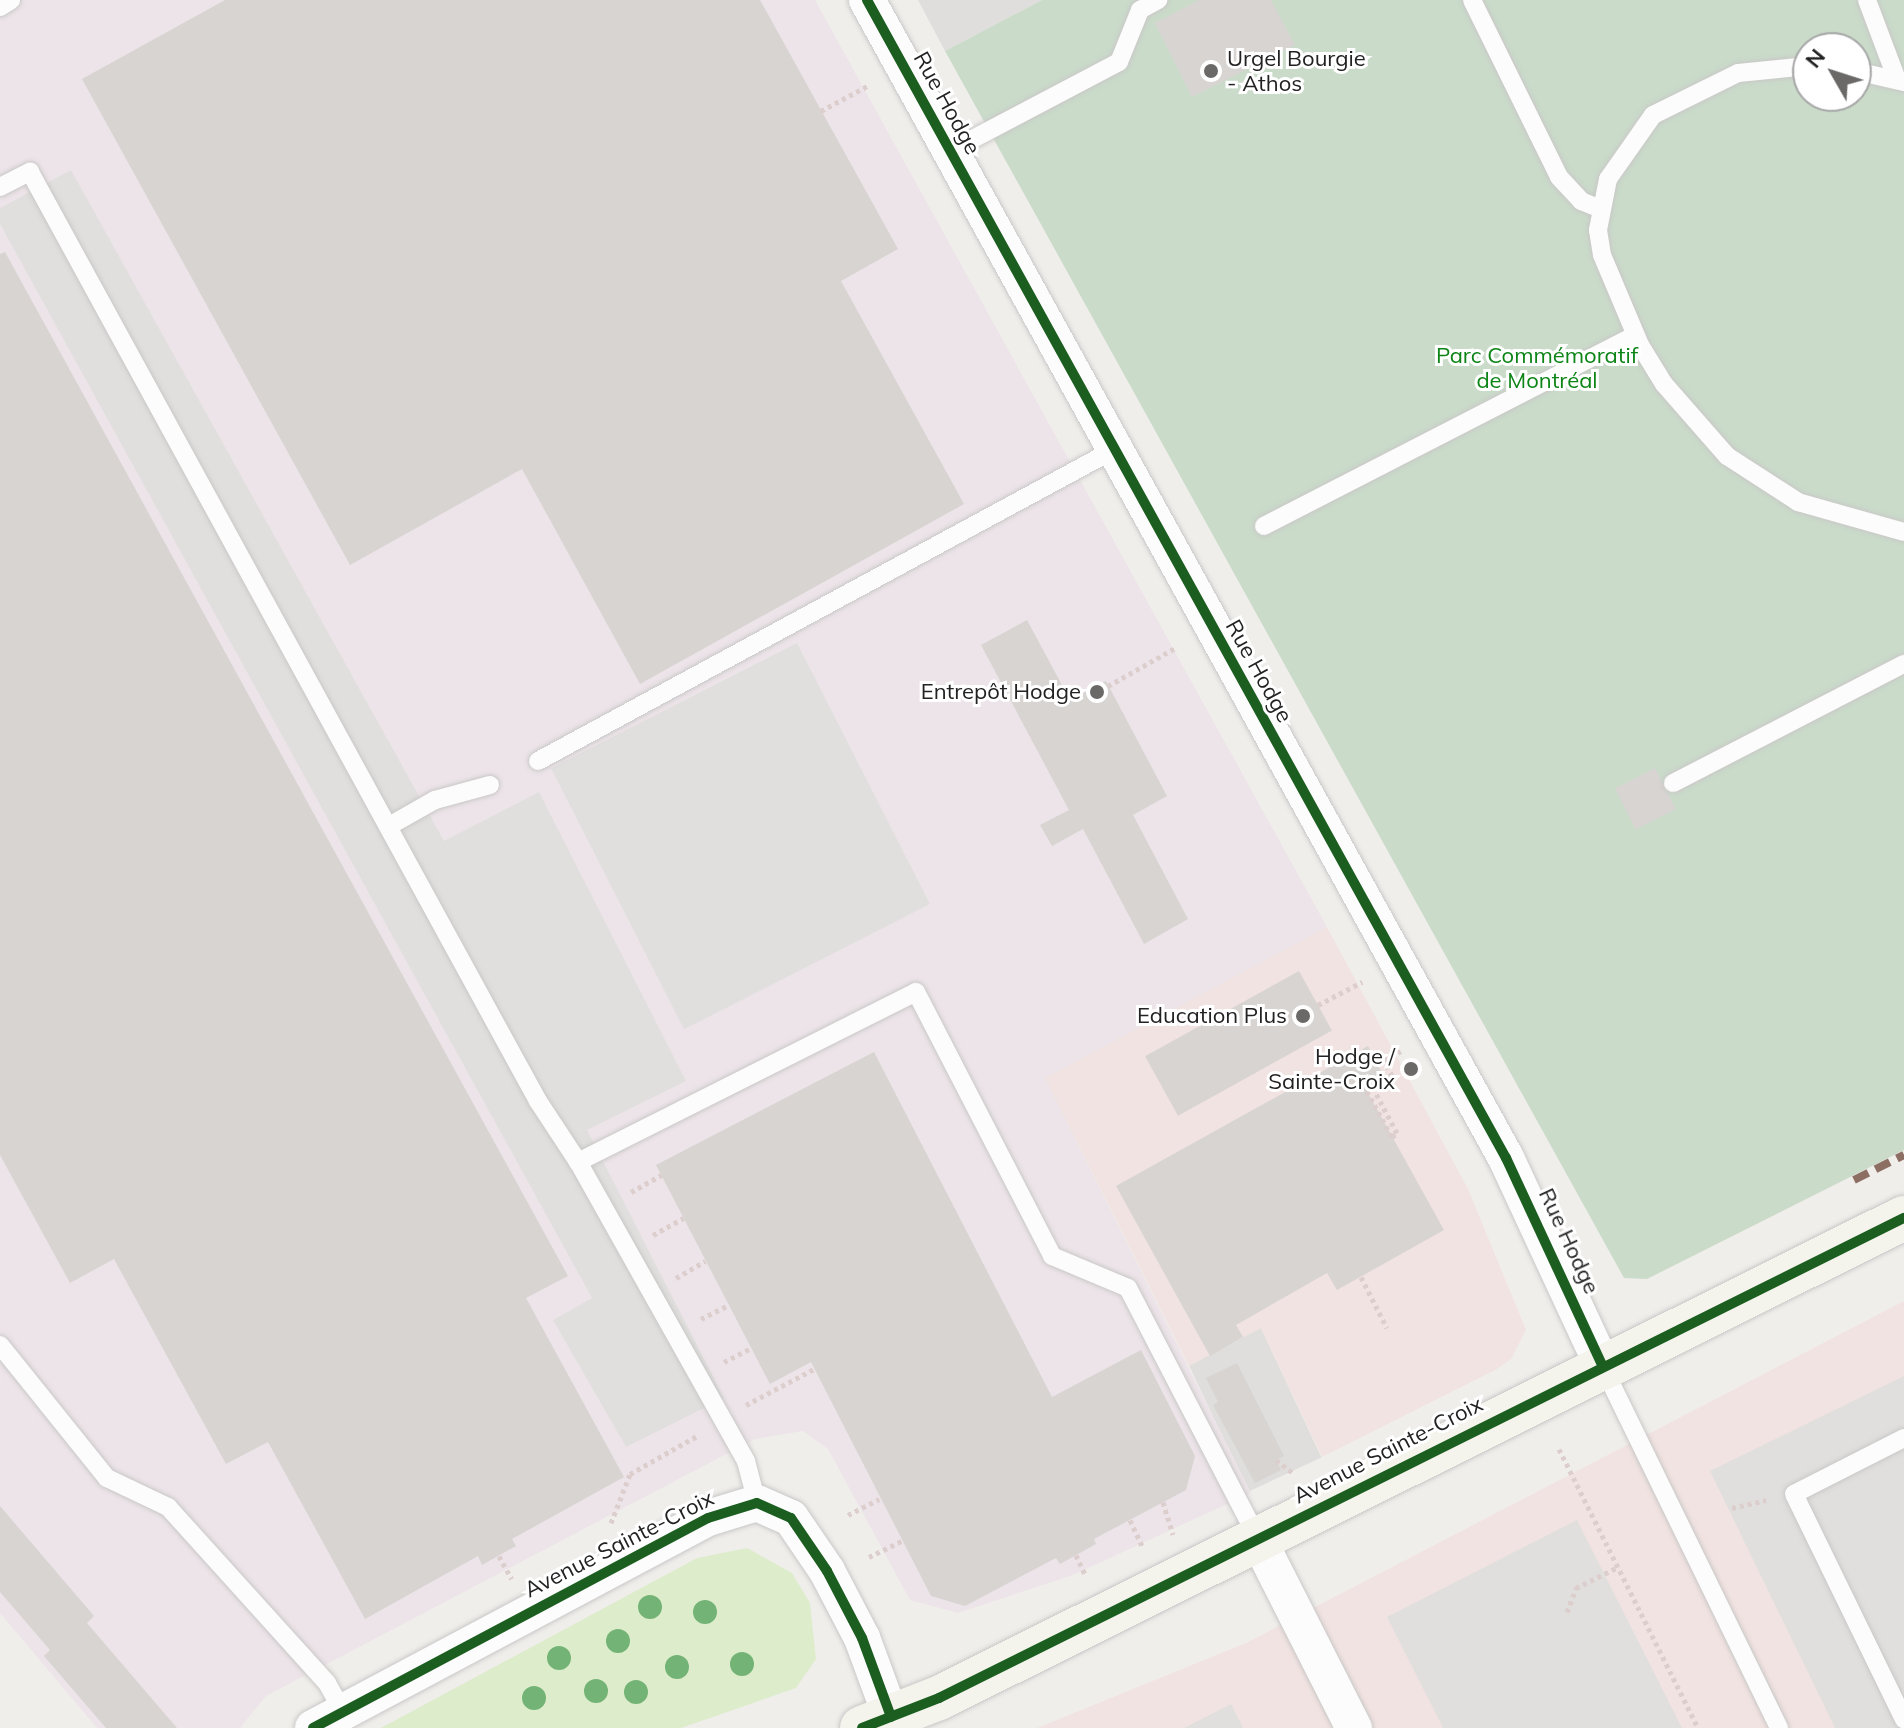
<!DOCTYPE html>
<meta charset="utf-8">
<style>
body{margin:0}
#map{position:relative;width:1904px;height:1728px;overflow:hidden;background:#f0eeeb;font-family:Mulish,sans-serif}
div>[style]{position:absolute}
.residential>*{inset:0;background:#dfdedc;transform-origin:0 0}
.commercial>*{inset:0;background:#f1e3e1}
.industrial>*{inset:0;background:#ede4e9}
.grass>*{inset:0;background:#ddeccb}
.cemetery>*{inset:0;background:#cadbca}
.parking>*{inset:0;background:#e0dfde;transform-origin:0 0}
.building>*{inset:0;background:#d7d4d2;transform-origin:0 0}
.path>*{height:5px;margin-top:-2.5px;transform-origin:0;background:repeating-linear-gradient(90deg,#dccecd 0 4px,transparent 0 8px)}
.roads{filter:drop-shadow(0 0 2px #c9c8c7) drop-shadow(0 0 2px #c9c8c7)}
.service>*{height:18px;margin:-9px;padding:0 9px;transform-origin:9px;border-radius:9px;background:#fdfcfc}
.minor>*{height:36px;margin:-18px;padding:0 18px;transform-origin:18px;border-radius:18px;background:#fdfcfc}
.secondary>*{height:44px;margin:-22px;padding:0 22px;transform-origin:22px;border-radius:22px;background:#f4f4ed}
.quiet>*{height:8px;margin-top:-4px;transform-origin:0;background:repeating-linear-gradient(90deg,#8d6e63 0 16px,transparent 0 24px)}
.cycleway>*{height:10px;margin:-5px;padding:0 5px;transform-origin:5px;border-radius:5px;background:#1b5e20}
.trees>*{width:24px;height:24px;margin:-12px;border-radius:50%;background:#73b476}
.dots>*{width:22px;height:22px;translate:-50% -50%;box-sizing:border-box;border:4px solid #fff;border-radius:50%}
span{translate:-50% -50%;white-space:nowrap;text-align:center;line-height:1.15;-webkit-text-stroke:6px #fff;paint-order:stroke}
.poi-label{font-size:22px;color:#222}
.left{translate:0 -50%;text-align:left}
.right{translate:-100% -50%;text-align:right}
.street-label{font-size:22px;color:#222}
.park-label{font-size:22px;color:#0c8416}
.north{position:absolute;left:1792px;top:32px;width:80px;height:80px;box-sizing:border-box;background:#fff;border:2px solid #a7a7a7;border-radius:50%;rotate:309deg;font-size:22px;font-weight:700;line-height:32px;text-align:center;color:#222}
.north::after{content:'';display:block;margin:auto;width:28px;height:36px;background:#6a6968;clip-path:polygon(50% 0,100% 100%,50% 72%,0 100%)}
</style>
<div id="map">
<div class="residential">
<div style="clip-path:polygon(918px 0,1042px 0,945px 51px)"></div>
<div style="left:1261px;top:1328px;width:143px;height:81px;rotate:65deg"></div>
</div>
<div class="commercial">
<div style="clip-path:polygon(1327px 927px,1468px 1189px,1526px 1330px,1511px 1359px,1497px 1369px,1322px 1457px,1261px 1328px,1189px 1366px,1045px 1078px)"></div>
<div style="clip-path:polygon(1904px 1301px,1904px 1728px,1037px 1728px,1246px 1643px)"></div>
</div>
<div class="industrial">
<div style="clip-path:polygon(0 0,815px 0,1327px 927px,1045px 1078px,1251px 1493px,1073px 1575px,958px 1613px,910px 1600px,828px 1449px,803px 1431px,755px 1439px,266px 1696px,240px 1728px,97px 1728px,0 1613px)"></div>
</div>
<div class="grass">
<div style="clip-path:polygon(747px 1548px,792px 1573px,810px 1603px,816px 1659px,796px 1688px,681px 1728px,381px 1728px,697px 1558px)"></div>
</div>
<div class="cemetery">
<div style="clip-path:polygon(evenodd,1042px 0,1904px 0,1904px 1150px,1647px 1279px,1624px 1278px,945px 51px,1042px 0,1808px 48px,1856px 48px,1856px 96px,1808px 96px,1808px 48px)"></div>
</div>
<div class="parking">
<div style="clip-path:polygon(71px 170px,444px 841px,539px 792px,686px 1081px,587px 1130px,724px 1398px,626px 1447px,553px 1320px,592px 1298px,0 224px,0 208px)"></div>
<div style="left:797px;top:643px;width:293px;height:276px;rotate:63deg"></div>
<div style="clip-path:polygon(1904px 1376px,1904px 1728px,1835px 1728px,1710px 1471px)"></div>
<div style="clip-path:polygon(1577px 1520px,1682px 1728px,1443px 1728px,1387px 1617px)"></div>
<div style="clip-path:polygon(1231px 1704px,1243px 1728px,1184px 1728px)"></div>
</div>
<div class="building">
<div style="clip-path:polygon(225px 0,760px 0,898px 249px,841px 281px,964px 504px,640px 684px,522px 469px,350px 565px,82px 79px)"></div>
<div style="clip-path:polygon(1199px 0,1271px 0,1295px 45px,1192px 97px,1155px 23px)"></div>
<div style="clip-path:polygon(5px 252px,568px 1276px,526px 1298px,624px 1477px,512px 1539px,516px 1546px,482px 1565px,478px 1556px,365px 1619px,268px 1442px,226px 1464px,114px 1259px,70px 1283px,0 1155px,0 254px)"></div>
<div style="clip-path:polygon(1027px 620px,1070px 700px,1106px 681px,1167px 796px,1133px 815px,1188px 919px,1144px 944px,1083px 829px,1052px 846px,1040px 825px,1069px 810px,981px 645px)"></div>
<div style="left:1655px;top:768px;width:46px;height:45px;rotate:63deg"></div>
<div style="left:1299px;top:971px;width:68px;height:176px;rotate:61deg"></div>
<div style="clip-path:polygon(1368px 1046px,1382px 1073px,1363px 1084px,1444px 1230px,1337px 1290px,1327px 1273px,1236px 1325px,1243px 1337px,1210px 1356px,1116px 1186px)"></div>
<div style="clip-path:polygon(874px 1052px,1052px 1397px,1141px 1350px,1195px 1456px,1186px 1490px,1094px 1539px,1096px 1544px,1060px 1564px,1056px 1558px,965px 1606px,931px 1596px,811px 1362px,770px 1384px,656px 1165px)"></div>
<div style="clip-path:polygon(1237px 1363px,1284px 1456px,1276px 1460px,1281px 1470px,1255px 1483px,1213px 1405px,1218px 1402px,1206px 1378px)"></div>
<div style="clip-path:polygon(0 1506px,94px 1616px,87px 1623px,177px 1728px,106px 1728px,44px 1656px,50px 1650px,0 1592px)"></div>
</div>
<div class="path">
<div style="left:821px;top:111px;width:55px;rotate:-28.4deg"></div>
<div style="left:1108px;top:686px;width:79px;rotate:-29.5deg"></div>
<div style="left:1318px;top:1005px;width:50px;rotate:-27.6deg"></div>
<div style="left:1377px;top:1064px;width:27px;rotate:-28deg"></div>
<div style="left:1363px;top:1084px;width:60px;rotate:61.3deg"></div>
<div style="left:1392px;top:1137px;width:6px;rotate:-39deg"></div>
<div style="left:1397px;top:1133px;width:53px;rotate:-118deg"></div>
<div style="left:1372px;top:1086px;width:22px;rotate:-27deg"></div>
<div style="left:1392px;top:1076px;width:18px;rotate:-117deg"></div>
<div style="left:631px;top:1192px;width:35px;rotate:-29deg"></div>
<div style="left:653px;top:1235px;width:35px;rotate:-29deg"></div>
<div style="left:1361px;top:1277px;width:57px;rotate:63deg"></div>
<div style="left:676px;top:1278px;width:34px;rotate:-30deg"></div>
<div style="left:701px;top:1319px;width:31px;rotate:-27deg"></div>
<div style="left:724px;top:1362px;width:30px;rotate:-27deg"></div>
<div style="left:746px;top:1405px;width:77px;rotate:-27.9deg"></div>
<div style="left:1559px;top:1449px;width:312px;rotate:63.5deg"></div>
<div style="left:1276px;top:1460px;width:21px;rotate:37deg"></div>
<div style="left:1163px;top:1502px;width:34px;rotate:73deg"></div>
<div style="left:1732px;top:1508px;width:35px;rotate:-13deg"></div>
<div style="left:848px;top:1515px;width:35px;rotate:-27deg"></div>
<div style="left:1130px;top:1520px;width:31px;rotate:65deg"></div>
<div style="left:611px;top:1523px;width:53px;rotate:-68.8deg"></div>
<div style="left:630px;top:1474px;width:77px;rotate:-29.6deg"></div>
<div style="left:1076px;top:1555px;width:23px;rotate:65deg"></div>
<div style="left:499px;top:1556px;width:26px;rotate:61deg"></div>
<div style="left:869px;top:1557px;width:37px;rotate:-26deg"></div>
<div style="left:1567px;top:1612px;width:26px;rotate:-69deg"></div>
<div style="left:1576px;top:1588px;width:47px;rotate:-26.6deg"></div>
</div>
<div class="roads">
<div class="service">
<div style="left:1472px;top:0;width:197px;rotate:63.8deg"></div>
<div style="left:1559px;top:177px;width:33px;rotate:47deg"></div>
<div style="left:1581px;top:201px;width:22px;rotate:22deg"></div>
<div style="left:1867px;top:0;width:85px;rotate:69.4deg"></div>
<div style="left:0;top:7px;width:13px;rotate:-32deg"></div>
<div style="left:1808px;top:66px;width:70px;rotate:174.3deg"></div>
<div style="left:1738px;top:73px;width:95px;rotate:153.7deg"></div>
<div style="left:1653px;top:115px;width:78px;rotate:125.1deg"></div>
<div style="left:1608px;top:179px;width:52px;rotate:101.1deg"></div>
<div style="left:1598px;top:230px;width:25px;rotate:81deg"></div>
<div style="left:1602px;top:255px;width:98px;rotate:67.1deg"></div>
<div style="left:1640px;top:345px;width:46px;rotate:58.4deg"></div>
<div style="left:1664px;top:384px;width:96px;rotate:48.8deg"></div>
<div style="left:1727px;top:456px;width:85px;rotate:32.9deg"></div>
<div style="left:1798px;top:502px;width:110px;rotate:15.8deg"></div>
<div style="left:1856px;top:71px;width:49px;rotate:12.9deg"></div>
<div style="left:950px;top:151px;width:191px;rotate:-27.8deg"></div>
<div style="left:1119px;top:62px;width:56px;rotate:-68deg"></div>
<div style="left:1140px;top:10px;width:21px;rotate:-29deg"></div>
<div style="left:0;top:187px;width:34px;rotate:-27deg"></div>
<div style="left:30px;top:172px;width:1059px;rotate:61.33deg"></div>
<div style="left:538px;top:1101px;width:73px;rotate:56.7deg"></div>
<div style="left:1264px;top:526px;width:417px;rotate:-27.2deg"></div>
<div style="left:538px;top:761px;width:656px;rotate:-28.4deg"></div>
<div style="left:1673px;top:783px;width:260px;rotate:-27.3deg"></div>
<div style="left:389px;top:826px;width:53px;rotate:-29.5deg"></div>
<div style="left:435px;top:800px;width:57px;rotate:-15.3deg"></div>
<div style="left:0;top:1345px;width:171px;rotate:51.2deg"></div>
<div style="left:107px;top:1478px;width:68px;rotate:25.4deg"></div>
<div style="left:168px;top:1507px;width:237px;rotate:47.9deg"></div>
<div style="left:327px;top:1683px;width:33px;rotate:61deg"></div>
<div style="left:1603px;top:1367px;width:402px;rotate:64deg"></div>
<div style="left:1904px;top:1438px;width:123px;rotate:153deg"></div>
<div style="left:1794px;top:1494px;width:251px;rotate:64deg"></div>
<div style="left:757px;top:1503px;width:43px;rotate:-104.7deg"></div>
<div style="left:746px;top:1461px;width:343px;rotate:-119.3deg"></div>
<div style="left:578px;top:1162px;width:378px;rotate:-26.7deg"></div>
<div style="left:916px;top:992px;width:297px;rotate:62.7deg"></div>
<div style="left:1052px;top:1256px;width:82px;rotate:22.8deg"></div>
<div style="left:1128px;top:1288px;width:283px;rotate:62.6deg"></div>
</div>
<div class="minor">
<div style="left:867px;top:0;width:1323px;rotate:61.11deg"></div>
<div style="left:1506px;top:1158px;width:230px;rotate:65.1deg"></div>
<div style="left:1258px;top:1539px;width:212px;rotate:63.1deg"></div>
<div style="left:313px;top:1728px;width:447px;rotate:-28deg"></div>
<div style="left:708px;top:1518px;width:51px;rotate:-17deg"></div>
<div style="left:757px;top:1503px;width:37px;rotate:24deg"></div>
<div style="left:791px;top:1518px;width:64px;rotate:55.8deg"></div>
<div style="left:827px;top:1571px;width:76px;rotate:62.4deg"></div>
<div style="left:862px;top:1638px;width:84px;rotate:69.8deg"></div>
</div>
<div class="secondary">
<div style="left:862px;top:1728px;width:83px;rotate:-21.3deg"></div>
<div style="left:939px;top:1698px;width:1078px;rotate:-26.45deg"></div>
</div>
</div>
<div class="quiet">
<div style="left:1854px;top:1180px;width:56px;rotate:-26.6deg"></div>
</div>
<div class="cycleway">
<div style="left:867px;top:0;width:1323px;rotate:61.11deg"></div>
<div style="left:1506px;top:1158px;width:230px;rotate:65.1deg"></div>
<div style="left:313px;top:1728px;width:447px;rotate:-28deg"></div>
<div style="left:708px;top:1518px;width:51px;rotate:-17deg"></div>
<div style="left:757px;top:1503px;width:37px;rotate:24deg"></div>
<div style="left:791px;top:1518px;width:64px;rotate:55.8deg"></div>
<div style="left:827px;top:1571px;width:76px;rotate:62.4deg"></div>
<div style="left:862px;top:1638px;width:84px;rotate:69.8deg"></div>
<div style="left:862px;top:1728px;width:83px;rotate:-21.3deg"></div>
<div style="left:939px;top:1698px;width:1078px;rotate:-26.45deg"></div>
</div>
<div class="trees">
<div style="left:650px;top:1607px"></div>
<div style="left:705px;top:1612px"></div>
<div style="left:618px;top:1641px"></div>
<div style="left:559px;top:1658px"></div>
<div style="left:742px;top:1664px"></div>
<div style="left:677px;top:1667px"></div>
<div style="left:596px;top:1691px"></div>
<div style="left:636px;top:1692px"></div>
<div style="left:534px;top:1698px"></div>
</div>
<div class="dots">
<div style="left:1211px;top:71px;background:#6a6968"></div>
<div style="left:1097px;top:692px;background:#6a6968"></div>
<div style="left:1303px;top:1016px;background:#6a6968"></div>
<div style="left:1411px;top:1069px;background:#6a6968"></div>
</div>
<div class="poi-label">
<span class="left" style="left:1227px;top:71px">Urgel Bourgie<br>- Athos</span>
<span class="right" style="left:1081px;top:692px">Entrepôt Hodge</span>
<span class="right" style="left:1287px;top:1016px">Education Plus</span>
<span class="right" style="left:1395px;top:1069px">Hodge /<br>Sainte-Croix</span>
</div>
<div class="street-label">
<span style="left:947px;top:103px;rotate:61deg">Rue Hodge</span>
<span style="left:1259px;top:671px;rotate:61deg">Rue Hodge</span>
<span style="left:1569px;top:1241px;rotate:65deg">Rue Hodge</span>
<span style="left:1388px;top:1450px;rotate:-27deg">Avenue Sainte-Croix</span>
<span style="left:619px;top:1544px;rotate:-27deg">Avenue Sainte-Croix</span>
</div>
<div class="park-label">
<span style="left:1537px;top:368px">Parc Commémoratif<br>de Montréal</span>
</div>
<div class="north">N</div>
</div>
